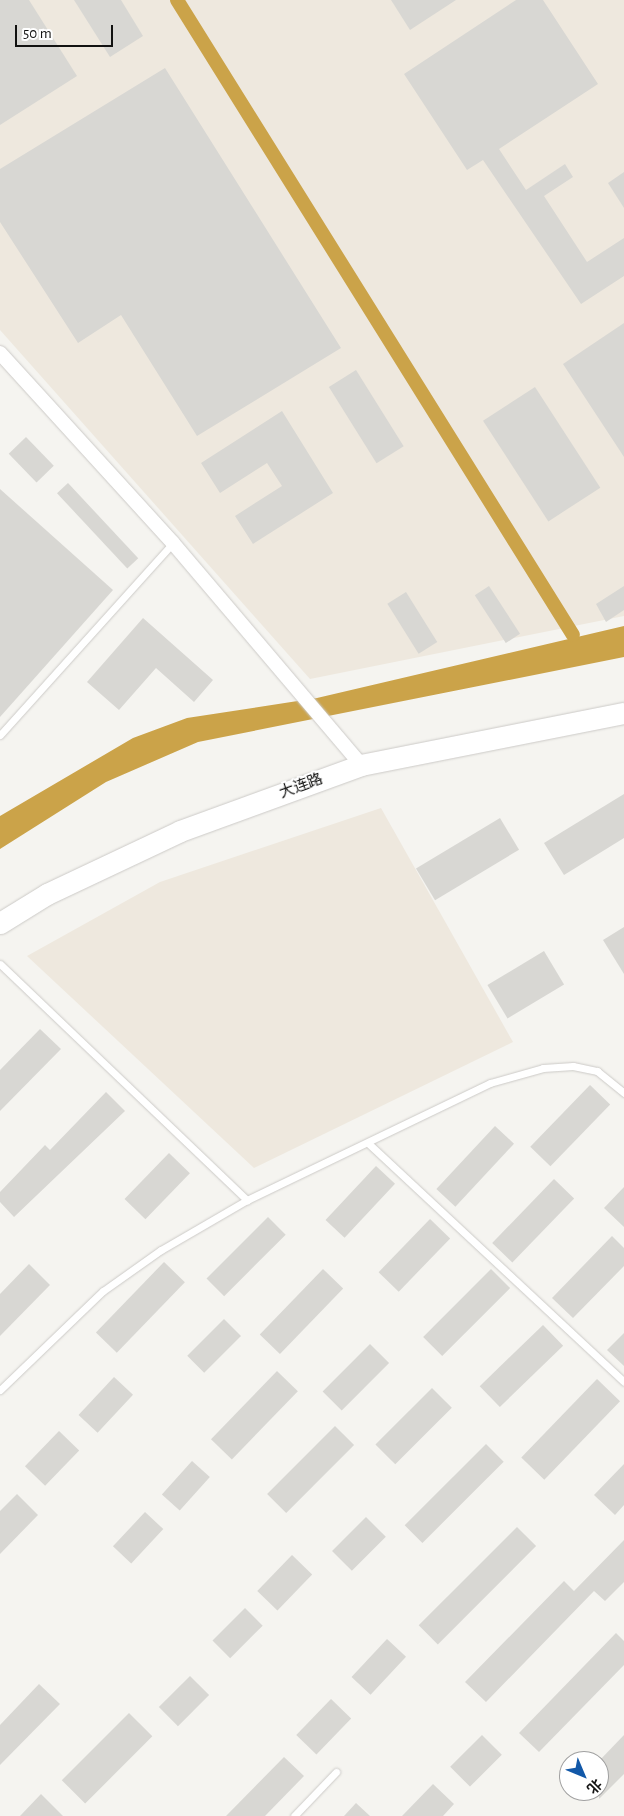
<!DOCTYPE html>
<meta charset="utf-8">
<style>
body{margin:0}
#map{position:relative;width:624px;height:1816px;overflow:hidden;background:#f5f4f0;font-family:"Alegreya Sans","Noto Sans SC",sans-serif}
div>[style]{position:absolute}
.built>*{inset:0;background:#eee8de}
.water>*{inset:0;background:#cba349}
.canal>*{height:14px;margin:-7px;padding:0 7px;transform-origin:7px;border-radius:7px;background:#cba349}
.building>*{inset:0;background:#d8d7d3;transform-origin:0 0}
.roads{filter:drop-shadow(0 0 1px #cccac7) drop-shadow(0 0 1px #cccac7)}
.lane>*{height:7px;margin:-3.5px;padding:0 3.5px;transform-origin:3.5px;border-radius:3.5px;background:#fff}
.street>*{height:14px;margin:-7px;padding:0 7px;transform-origin:7px;border-radius:7px;background:#fff}
.primary>*{height:21px;margin:-10.5px;padding:0 10.5px;transform-origin:10.5px;border-radius:10.5px;background:#fff}
span{translate:-50% -50%;white-space:nowrap;text-align:center;line-height:1.15;-webkit-text-stroke:4px #fff;paint-order:stroke}
.street-label{font-size:15px;color:#121211}
.north{position:absolute;left:559px;top:1751px;width:50px;height:50px;box-sizing:border-box;background:#fff;border:1px solid #a0a0a0;border-radius:50%;rotate:135deg;font-size:14px;font-weight:700;line-height:20px;text-align:center;color:#121211}
.north::after{content:'';display:block;margin:auto;width:18px;height:22px;background:#1258a8;clip-path:polygon(50% 0,100% 100%,50% 72%,0 100%)}
.scale{position:absolute;left:15px;top:25px;width:98px;height:22px;box-sizing:border-box;border:2px solid #121211;border-top:0;padding-left:6px;font-size:15px;line-height:18px;white-space:nowrap;color:#121211;-webkit-text-stroke:4px #fff;paint-order:stroke}
</style>
<div id="map">
<div class="built">
<div style="clip-path:polygon(0 0,624px 0,624px 616px,310px 679px,0 330px)"></div>
<div style="clip-path:polygon(381px 808px,513px 1042px,254px 1168px,27px 956px,160px 882px)"></div>
</div>
<div class="water">
<div style="clip-path:polygon(624px 626px,624px 657px,198px 742px,106px 782px,0 849px,0 816px,133px 738px,187px 718px,317px 698px)"></div>
</div>
<div class="canal">
<div style="left:177px;top:0;width:748px;rotate:58.05deg"></div>
</div>
<div class="building">
<div style="clip-path:polygon(0 0,29px 0,77px 76px,0 125px)"></div>
<div style="clip-path:polygon(74px 0,121px 0,143px 36px,110px 57px)"></div>
<div style="clip-path:polygon(391px 0,456px 0,410px 30px)"></div>
<div style="clip-path:polygon(516px 0,543px 0,598px 84px,499px 149px,526px 190px,565px 164px,573px 177px,544px 196px,587px 262px,624px 238px,624px 276px,581px 304px,483px 160px,467px 170px,404px 74px)"></div>
<div style="clip-path:polygon(165px 68px,341px 348px,197px 436px,121px 315px,78px 343px,0 222px,0 169px)"></div>
<div style="clip-path:polygon(624px 172px,624px 208px,608px 183px)"></div>
<div style="clip-path:polygon(624px 323px,624px 457px,563px 364px)"></div>
<div style="left:356px;top:370px;width:90px;height:32px;rotate:58deg"></div>
<div style="left:535px;top:387px;width:120px;height:62px;rotate:57deg"></div>
<div style="clip-path:polygon(282px 411px,333px 493px,253px 544px,235px 516px,282px 486px,267px 463px,220px 493px,201px 463px)"></div>
<div style="left:26px;top:437px;width:40px;height:24px;rotate:46deg"></div>
<div style="left:68px;top:483px;width:103px;height:15px;rotate:47deg"></div>
<div style="clip-path:polygon(0 489px,113px 590px,0 717px)"></div>
<div style="left:489px;top:586px;width:57px;height:17px;rotate:57deg"></div>
<div style="clip-path:polygon(624px 586px,624px 610px,606px 622px,596px 604px)"></div>
<div style="left:406px;top:592px;width:59px;height:22px;rotate:58deg"></div>
<div style="clip-path:polygon(143px 618px,213px 680px,194px 702px,156px 668px,119px 710px,87px 682px)"></div>
<div style="clip-path:polygon(624px 794px,624px 838px,564px 875px,544px 843px)"></div>
<div style="left:500px;top:818px;width:37px;height:98px;rotate:59deg"></div>
<div style="clip-path:polygon(624px 927px,624px 974px,603px 940px)"></div>
<div style="left:544px;top:951px;width:39px;height:66px;rotate:59deg"></div>
<div style="clip-path:polygon(40px 1029px,61px 1049px,0 1111px,0 1070px)"></div>
<div style="left:590px;top:1085px;width:28px;height:86px;rotate:44deg"></div>
<div style="clip-path:polygon(106px 1092px,125px 1111px,14px 1217px,0 1202px,0 1192px,45px 1145px,50px 1150px)"></div>
<div style="left:495px;top:1126px;width:26px;height:86px;rotate:43deg"></div>
<div style="left:169px;top:1153px;width:29px;height:64px;rotate:44deg"></div>
<div style="left:376px;top:1166px;width:26px;height:74px;rotate:43deg"></div>
<div style="left:554px;top:1179px;width:28px;height:89px;rotate:44deg"></div>
<div style="clip-path:polygon(624px 1187px,624px 1227px,604px 1208px)"></div>
<div style="left:268px;top:1217px;width:25px;height:87px;rotate:45deg"></div>
<div style="left:430px;top:1219px;width:28px;height:74px;rotate:44deg"></div>
<div style="clip-path:polygon(612px 1236px,624px 1248px,624px 1266px,573px 1318px,552px 1298px)"></div>
<div style="left:164px;top:1262px;width:29px;height:98px;rotate:44deg"></div>
<div style="clip-path:polygon(29px 1264px,50px 1285px,0 1336px,0 1294px)"></div>
<div style="left:323px;top:1269px;width:28px;height:91px;rotate:44deg"></div>
<div style="left:491px;top:1269px;width:27px;height:96px;rotate:45deg"></div>
<div style="left:224px;top:1319px;width:24px;height:52px;rotate:45deg"></div>
<div style="left:543px;top:1325px;width:29px;height:88px;rotate:46deg"></div>
<div style="clip-path:polygon(624px 1333px,624px 1366px,607px 1350px)"></div>
<div style="left:370px;top:1344px;width:27px;height:67px;rotate:45deg"></div>
<div style="left:277px;top:1371px;width:29px;height:95px;rotate:44deg"></div>
<div style="left:114px;top:1377px;width:26px;height:52px;rotate:43deg"></div>
<div style="left:597px;top:1379px;width:32px;height:109px;rotate:44deg"></div>
<div style="left:432px;top:1388px;width:28px;height:80px;rotate:45deg"></div>
<div style="left:335px;top:1426px;width:27px;height:96px;rotate:45deg"></div>
<div style="left:59px;top:1431px;width:28px;height:49px;rotate:44deg"></div>
<div style="left:486px;top:1444px;width:25px;height:115px;rotate:45deg"></div>
<div style="left:192px;top:1461px;width:24px;height:45px;rotate:42deg"></div>
<div style="clip-path:polygon(624px 1464px,624px 1505px,615px 1515px,594px 1495px)"></div>
<div style="clip-path:polygon(17px 1494px,38px 1515px,0 1554px,0 1511px)"></div>
<div style="left:145px;top:1512px;width:25px;height:47px;rotate:43deg"></div>
<div style="left:366px;top:1517px;width:28px;height:48px;rotate:45deg"></div>
<div style="left:517px;top:1527px;width:27px;height:139px;rotate:45deg"></div>
<div style="clip-path:polygon(624px 1540px,624px 1582px,605px 1601px,594px 1591px,486px 1702px,465px 1682px,564px 1581px,574px 1591px)"></div>
<div style="left:292px;top:1555px;width:28px;height:50px;rotate:44deg"></div>
<div style="left:245px;top:1608px;width:25px;height:46px;rotate:45deg"></div>
<div style="clip-path:polygon(616px 1633px,624px 1641px,624px 1665px,539px 1752px,519px 1733px)"></div>
<div style="left:387px;top:1639px;width:26px;height:52px;rotate:43deg"></div>
<div style="left:190px;top:1676px;width:27px;height:44px;rotate:45deg"></div>
<div style="clip-path:polygon(39px 1684px,60px 1704px,0 1765px,0 1725px)"></div>
<div style="left:331px;top:1699px;width:28px;height:50px;rotate:44deg"></div>
<div style="left:129px;top:1713px;width:33px;height:95px;rotate:45deg"></div>
<div style="left:482px;top:1735px;width:28px;height:45px;rotate:45deg"></div>
<div style="clip-path:polygon(624px 1735px,624px 1774px,599px 1799px,599px 1761px)"></div>
<div style="clip-path:polygon(284px 1757px,304px 1776px,265px 1816px,226px 1816px)"></div>
<div style="clip-path:polygon(433px 1784px,454px 1804px,443px 1816px,402px 1816px)"></div>
<div style="clip-path:polygon(41px 1794px,63px 1816px,20px 1816px)"></div>
<div style="clip-path:polygon(356px 1803px,370px 1816px,344px 1816px)"></div>
</div>
<div class="roads">
<div class="lane">
<div style="left:0;top:735px;width:258px;rotate:-48deg"></div>
<div style="left:0;top:964px;width:342px;rotate:43.7deg"></div>
<div style="left:368px;top:1143px;width:350px;rotate:43deg"></div>
<div style="left:0;top:1390px;width:143px;rotate:-43.9deg"></div>
<div style="left:103px;top:1291px;width:71px;rotate:-35.3deg"></div>
<div style="left:161px;top:1250px;width:99px;rotate:-30.2deg"></div>
<div style="left:247px;top:1200px;width:270px;rotate:-25.7deg"></div>
<div style="left:490px;top:1083px;width:55px;rotate:-15.8deg"></div>
<div style="left:543px;top:1068px;width:30px;rotate:-4deg"></div>
<div style="left:573px;top:1066px;width:25px;rotate:12deg"></div>
<div style="left:597px;top:1071px;width:35px;rotate:39deg"></div>
<div style="left:294px;top:1816px;width:61px;rotate:-46.3deg"></div>
</div>
<div class="street">
<div style="left:0;top:353px;width:257px;rotate:47.7deg"></div>
<div style="left:173px;top:543px;width:291px;rotate:49.7deg"></div>
</div>
<div class="primary">
<div style="left:0;top:923px;width:55px;rotate:-31.7deg"></div>
<div style="left:47px;top:894px;width:147px;rotate:-25.3deg"></div>
<div style="left:180px;top:831px;width:193px;rotate:-20deg"></div>
<div style="left:361px;top:765px;width:268px;rotate:-11.2deg"></div>
</div>
</div>
<div class="street-label">
<span style="left:301px;top:786px;rotate:-20deg">大连路</span>
</div>
<div class="north">北</div>
<div class="scale">50 m</div>
</div>
